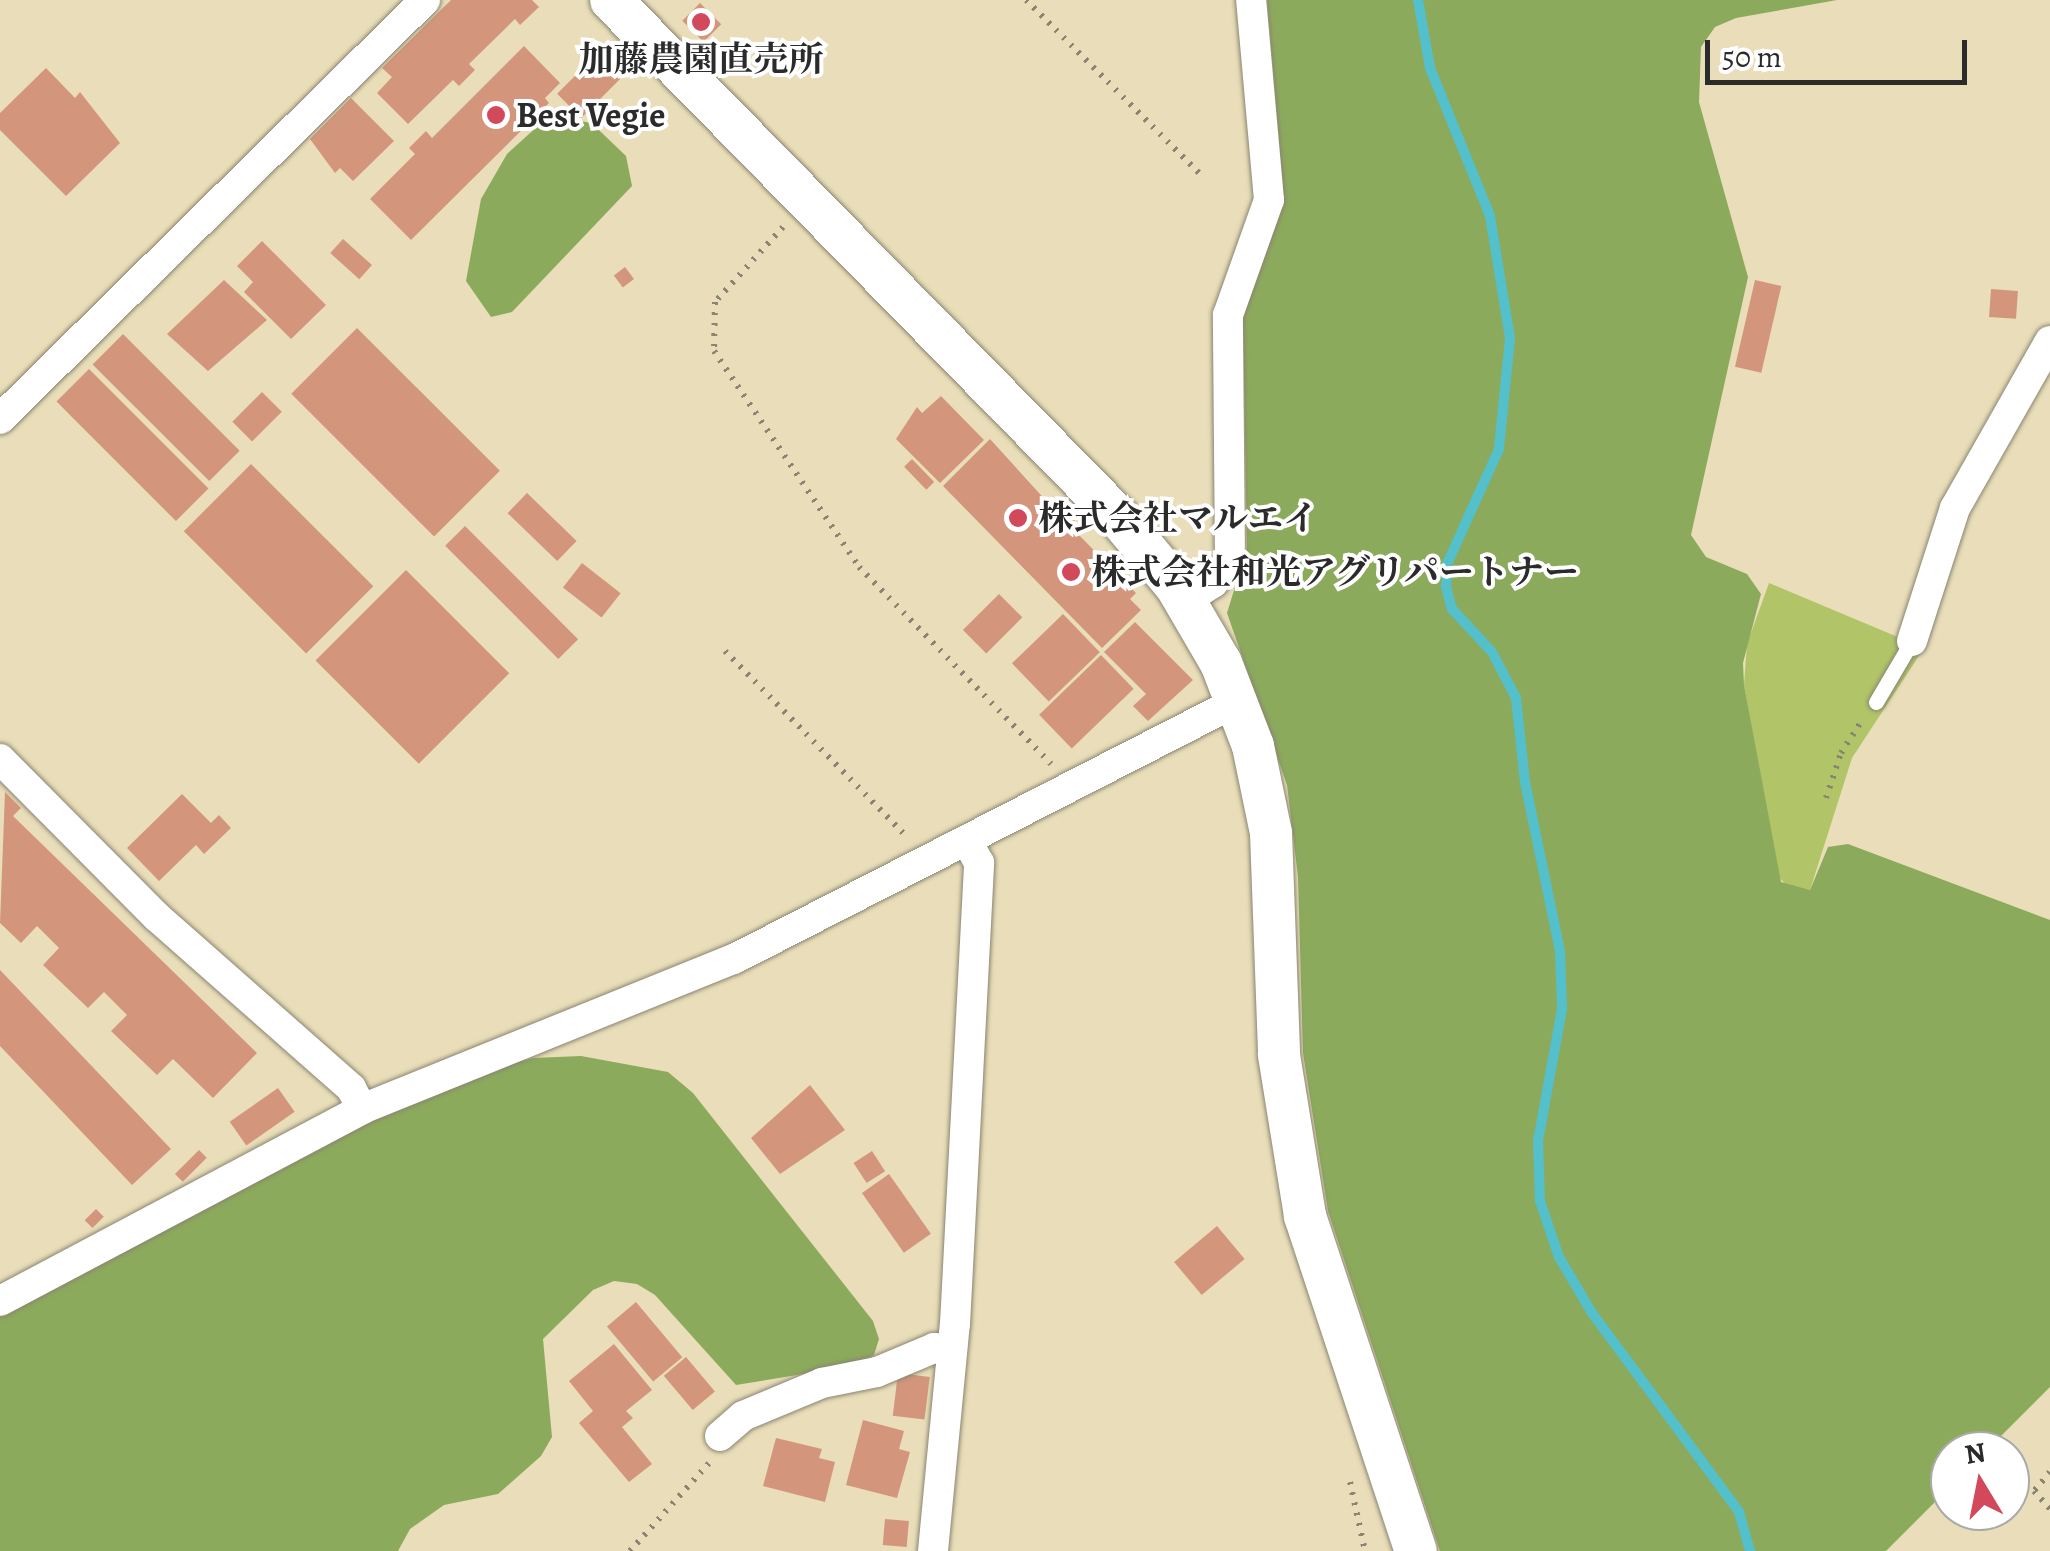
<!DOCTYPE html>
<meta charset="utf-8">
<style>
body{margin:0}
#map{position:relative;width:2050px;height:1551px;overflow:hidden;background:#e9deb9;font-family:Alegreya,"Noto Serif JP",serif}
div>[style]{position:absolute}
.green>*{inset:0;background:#b1c568}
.forest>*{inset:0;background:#8caa5c}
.stream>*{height:10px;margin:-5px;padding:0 5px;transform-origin:5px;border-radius:5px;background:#53c0cc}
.building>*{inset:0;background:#d3967c;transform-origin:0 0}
.path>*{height:6px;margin-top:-3px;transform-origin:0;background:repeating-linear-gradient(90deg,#8a8472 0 2.5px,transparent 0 10.5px)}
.roads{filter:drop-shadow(0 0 2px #8a8472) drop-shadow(0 0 2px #8a8472)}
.lane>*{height:15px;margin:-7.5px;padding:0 7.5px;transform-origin:7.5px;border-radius:7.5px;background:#fff}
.street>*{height:30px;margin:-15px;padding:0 15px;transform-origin:15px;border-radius:15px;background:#fff}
.secondary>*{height:42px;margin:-21px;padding:0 21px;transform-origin:21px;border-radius:21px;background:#fff}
.dots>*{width:28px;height:28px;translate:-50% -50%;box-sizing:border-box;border:5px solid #fff;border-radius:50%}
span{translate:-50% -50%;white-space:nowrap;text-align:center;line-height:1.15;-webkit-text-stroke:8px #fff;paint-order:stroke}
.poi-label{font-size:35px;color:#2b2b2b;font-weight:700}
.left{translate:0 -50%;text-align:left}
.north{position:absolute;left:1930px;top:1431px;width:100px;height:100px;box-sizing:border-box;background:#fff;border:2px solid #aaa;border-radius:50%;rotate:350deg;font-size:28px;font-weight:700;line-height:40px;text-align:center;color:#2b2b2b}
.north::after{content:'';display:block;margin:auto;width:35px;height:45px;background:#d1495b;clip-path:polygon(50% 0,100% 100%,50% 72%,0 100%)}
.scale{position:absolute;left:1705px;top:40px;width:262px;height:45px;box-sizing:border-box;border:5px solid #2b2b2b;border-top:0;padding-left:12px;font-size:30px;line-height:35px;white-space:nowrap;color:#2b2b2b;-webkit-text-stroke:8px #fff;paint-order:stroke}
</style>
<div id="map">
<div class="green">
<div style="clip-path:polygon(1769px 583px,1924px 648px,1852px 758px,1810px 890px,1787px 886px,1778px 876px,1744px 685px,1747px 644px)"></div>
</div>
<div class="forest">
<div style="clip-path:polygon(1267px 0,1837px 0,1736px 18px,1715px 27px,1701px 47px,1699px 102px,1748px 277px,1691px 535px,1706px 557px,1747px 574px,1761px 594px,1743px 663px,1744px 685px,1781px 882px,1810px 890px,1828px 847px,1848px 844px,2050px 920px,2050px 1387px,1986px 1451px,1950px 1451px,1950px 1487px,1886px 1551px,1440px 1551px,1328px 1211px,1303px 1053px,1298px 877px,1287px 785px,1227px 613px,1247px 548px,1243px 318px,1284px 201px)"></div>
<div style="clip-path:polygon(550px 115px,591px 123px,602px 133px,626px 156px,632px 186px,512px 312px,491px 317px,466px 281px,481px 199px,507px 154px)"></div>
<div style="clip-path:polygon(581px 1056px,668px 1072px,693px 1093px,873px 1321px,879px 1339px,874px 1355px,858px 1365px,736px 1385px,655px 1295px,637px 1284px,614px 1281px,593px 1290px,543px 1339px,552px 1437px,541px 1456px,498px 1494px,444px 1505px,410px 1529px,398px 1551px,0 1551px,0 1313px,366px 1119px,490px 1069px,533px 1058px)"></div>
</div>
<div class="stream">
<div style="left:1418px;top:0;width:69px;rotate:80deg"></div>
<div style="left:1430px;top:68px;width:160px;rotate:67.9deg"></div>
<div style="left:1490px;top:216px;width:124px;rotate:80.7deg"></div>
<div style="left:1510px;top:338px;width:112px;rotate:95.7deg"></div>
<div style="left:1499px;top:449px;width:126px;rotate:114.3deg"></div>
<div style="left:1447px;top:564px;width:23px;rotate:92deg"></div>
<div style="left:1446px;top:587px;width:23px;rotate:75deg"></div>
<div style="left:1452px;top:609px;width:59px;rotate:47.1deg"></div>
<div style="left:1492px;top:652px;width:52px;rotate:62.4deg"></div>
<div style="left:1516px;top:698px;width:84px;rotate:83.9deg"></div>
<div style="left:1525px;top:782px;width:173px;rotate:78.3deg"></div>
<div style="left:1560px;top:951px;width:58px;rotate:88deg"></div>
<div style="left:1562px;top:1009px;width:134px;rotate:100.3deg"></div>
<div style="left:1538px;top:1141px;width:60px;rotate:88.1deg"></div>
<div style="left:1540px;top:1201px;width:59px;rotate:71.3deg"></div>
<div style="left:1559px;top:1257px;width:65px;rotate:59.5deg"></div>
<div style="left:1592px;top:1313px;width:247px;rotate:53.5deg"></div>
<div style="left:1739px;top:1512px;width:41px;rotate:74.2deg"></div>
</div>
<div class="building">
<div style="clip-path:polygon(451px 0,532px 0,539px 7px,520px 25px,515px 19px,469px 64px,475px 70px,459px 86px,453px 80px,408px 124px,377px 93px,392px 77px,382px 68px)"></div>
<div style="left:700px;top:3px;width:30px;height:25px;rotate:45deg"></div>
<div style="clip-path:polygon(524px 46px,560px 83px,545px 98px,549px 103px,411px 240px,370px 199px,415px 154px,409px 148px,426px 131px,432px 138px)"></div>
<div style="left:601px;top:50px;width:34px;height:62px;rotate:45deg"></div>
<div style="clip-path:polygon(46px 68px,75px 98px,80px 92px,120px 143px,66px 196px,0 130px,0 113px)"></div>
<div style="clip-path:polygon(351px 98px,394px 141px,353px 181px,340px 168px,335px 173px,310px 139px)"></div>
<div style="left:343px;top:239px;width:39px;height:19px;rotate:42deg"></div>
<div style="clip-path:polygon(262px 241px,326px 305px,291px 339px,244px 292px,253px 282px,237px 266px)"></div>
<div style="left:625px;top:267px;width:15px;height:14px;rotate:53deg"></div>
<div style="clip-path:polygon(224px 280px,267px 320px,208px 371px,167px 334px)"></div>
<div style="left:1755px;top:280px;width:27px;height:89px;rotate:13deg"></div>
<div style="left:1991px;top:289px;width:27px;height:28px;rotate:4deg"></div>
<div style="left:357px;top:328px;width:202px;height:93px;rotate:45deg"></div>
<div style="left:123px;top:334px;width:165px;height:43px;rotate:45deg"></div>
<div style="left:89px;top:369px;width:169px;height:46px;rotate:45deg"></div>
<div style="left:262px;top:392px;width:28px;height:42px;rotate:45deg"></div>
<div style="clip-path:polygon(941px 396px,984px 440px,940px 483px,896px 439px,917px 407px,922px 413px)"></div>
<div style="clip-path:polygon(990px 439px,1059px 515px,1065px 511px,1081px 527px,1076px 532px,1136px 593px,1130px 599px,1141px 610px,1102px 648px,943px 486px)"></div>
<div style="left:912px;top:459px;width:32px;height:11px;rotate:46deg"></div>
<div style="left:251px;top:464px;width:173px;height:95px;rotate:45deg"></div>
<div style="left:527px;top:493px;width:69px;height:28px;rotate:44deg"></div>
<div style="left:465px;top:526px;width:160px;height:28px;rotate:45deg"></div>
<div style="left:582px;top:563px;width:49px;height:31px;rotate:38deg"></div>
<div style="left:406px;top:570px;width:146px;height:128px;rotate:45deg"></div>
<div style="left:999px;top:594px;width:33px;height:51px;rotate:45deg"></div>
<div style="left:1063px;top:614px;width:53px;height:71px;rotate:46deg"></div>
<div style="clip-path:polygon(1135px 622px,1193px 680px,1148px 721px,1133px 706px,1146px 694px,1104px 652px)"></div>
<div style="left:1101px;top:655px;width:47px;height:86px;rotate:46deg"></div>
<div style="clip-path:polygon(5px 792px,21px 808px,13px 816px,257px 1053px,213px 1098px,173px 1059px,157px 1075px,111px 1031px,127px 1015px,104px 992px,88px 1008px,43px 965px,59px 948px,37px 926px,21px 943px,0 923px)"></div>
<div style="clip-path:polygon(182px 794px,211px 823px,219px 815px,231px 828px,204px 854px,196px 845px,159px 881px,127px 848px)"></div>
<div style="clip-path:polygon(0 970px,171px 1149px,132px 1185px,0 1046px)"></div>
<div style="clip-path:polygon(810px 1085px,845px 1130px,780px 1174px,751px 1138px)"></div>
<div style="left:278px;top:1088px;width:29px;height:59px;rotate:55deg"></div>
<div style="left:199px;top:1150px;width:11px;height:34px;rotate:45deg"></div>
<div style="left:872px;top:1151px;width:24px;height:22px;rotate:57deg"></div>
<div style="left:889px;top:1174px;width:73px;height:33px;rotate:55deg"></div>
<div style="left:96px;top:1209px;width:11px;height:16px;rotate:45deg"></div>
<div style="left:1217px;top:1226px;width:43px;height:56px;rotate:50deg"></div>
<div style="left:636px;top:1302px;width:72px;height:38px;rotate:50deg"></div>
<div style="clip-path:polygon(614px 1344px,652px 1390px,626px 1411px,633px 1418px,622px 1427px,652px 1464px,629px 1482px,579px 1423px,593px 1411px,569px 1381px)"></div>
<div style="left:686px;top:1357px;width:45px;height:29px;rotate:50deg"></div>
<div style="left:898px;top:1373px;width:32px;height:43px;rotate:7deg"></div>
<div style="clip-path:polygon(863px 1420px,904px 1431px,899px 1449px,910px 1452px,897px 1498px,846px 1485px)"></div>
<div style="clip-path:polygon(776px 1438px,822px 1449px,819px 1458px,835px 1462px,825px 1502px,763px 1486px)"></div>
<div style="left:885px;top:1519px;width:24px;height:26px;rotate:5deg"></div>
</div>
<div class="path">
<div style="left:1026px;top:0;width:246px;rotate:45deg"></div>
<div style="left:783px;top:227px;width:101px;rotate:132.2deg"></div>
<div style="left:715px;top:302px;width:49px;rotate:91.2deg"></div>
<div style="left:714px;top:351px;width:260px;rotate:56.1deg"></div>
<div style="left:859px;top:567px;width:275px;rotate:45.7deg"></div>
<div style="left:725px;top:651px;width:259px;rotate:45.6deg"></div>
<div style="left:1826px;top:798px;width:47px;rotate:-71.6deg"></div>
<div style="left:1841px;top:753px;width:40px;rotate:-57.1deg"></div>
<div style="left:2050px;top:1472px;width:25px;rotate:130deg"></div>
<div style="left:2034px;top:1491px;width:24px;rotate:48deg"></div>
<div style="left:1350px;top:1482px;width:71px;rotate:77.7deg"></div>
<div style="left:630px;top:1551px;width:118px;rotate:-48.1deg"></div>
</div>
<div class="roads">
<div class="lane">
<div style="left:1876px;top:702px;width:71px;rotate:-59.5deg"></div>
</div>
<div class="street">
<div style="left:0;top:419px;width:597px;rotate:-44.59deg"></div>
<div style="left:1185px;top:601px;width:33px;rotate:-33deg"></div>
<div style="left:1213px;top:583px;width:28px;rotate:-52deg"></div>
<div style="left:1230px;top:561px;width:246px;rotate:-90.5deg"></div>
<div style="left:1228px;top:315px;width:122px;rotate:-70.4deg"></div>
<div style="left:1269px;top:200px;width:201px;rotate:-95.1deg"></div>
<div style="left:1912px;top:641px;width:140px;rotate:-72.1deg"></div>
<div style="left:1955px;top:508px;width:192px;rotate:-60.4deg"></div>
<div style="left:0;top:759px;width:223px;rotate:45.2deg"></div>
<div style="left:157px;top:917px;width:259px;rotate:41.4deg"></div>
<div style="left:351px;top:1088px;width:24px;rotate:62deg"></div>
<div style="left:0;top:1301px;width:410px;rotate:-27.9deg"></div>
<div style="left:362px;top:1109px;width:401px;rotate:-22deg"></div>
<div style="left:734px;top:959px;width:566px;rotate:-27.11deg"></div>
<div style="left:720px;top:1436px;width:30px;rotate:-41deg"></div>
<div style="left:743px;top:1416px;width:86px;rotate:-22.7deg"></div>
<div style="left:822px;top:1383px;width:56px;rotate:-11.3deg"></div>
<div style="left:877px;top:1372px;width:62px;rotate:-22.8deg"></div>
<div style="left:934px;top:1348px;width:18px;rotate:6deg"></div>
<div style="left:933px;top:1551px;width:228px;rotate:-84.5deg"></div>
<div style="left:955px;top:1324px;width:462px;rotate:-87deg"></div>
<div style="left:979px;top:863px;width:26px;rotate:-118deg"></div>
</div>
<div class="secondary">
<div style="left:611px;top:0;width:726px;rotate:45.56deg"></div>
<div style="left:1119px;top:518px;width:89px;rotate:50deg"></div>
<div style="left:1176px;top:586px;width:89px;rotate:59.7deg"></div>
<div style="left:1221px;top:663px;width:89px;rotate:68.9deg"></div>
<div style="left:1253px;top:746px;width:89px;rotate:78.3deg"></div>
<div style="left:1271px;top:833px;width:222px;rotate:87.9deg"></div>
<div style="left:1279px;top:1055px;width:163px;rotate:80.8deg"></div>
<div style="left:1305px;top:1216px;width:353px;rotate:71.7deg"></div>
</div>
</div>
<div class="dots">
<div style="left:701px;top:22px;background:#d1495b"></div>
<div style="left:496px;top:115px;background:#d1495b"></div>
<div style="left:1018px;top:518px;background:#d1495b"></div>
<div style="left:1071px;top:572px;background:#d1495b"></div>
</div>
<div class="poi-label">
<span style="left:701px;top:59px">加藤農園直売所</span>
<span class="left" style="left:516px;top:115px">Best Vegie</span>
<span class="left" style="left:1038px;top:518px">株式会社マルエイ</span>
<span class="left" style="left:1091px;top:572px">株式会社和光アグリパートナー</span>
</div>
<div class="north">N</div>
<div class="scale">50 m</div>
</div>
